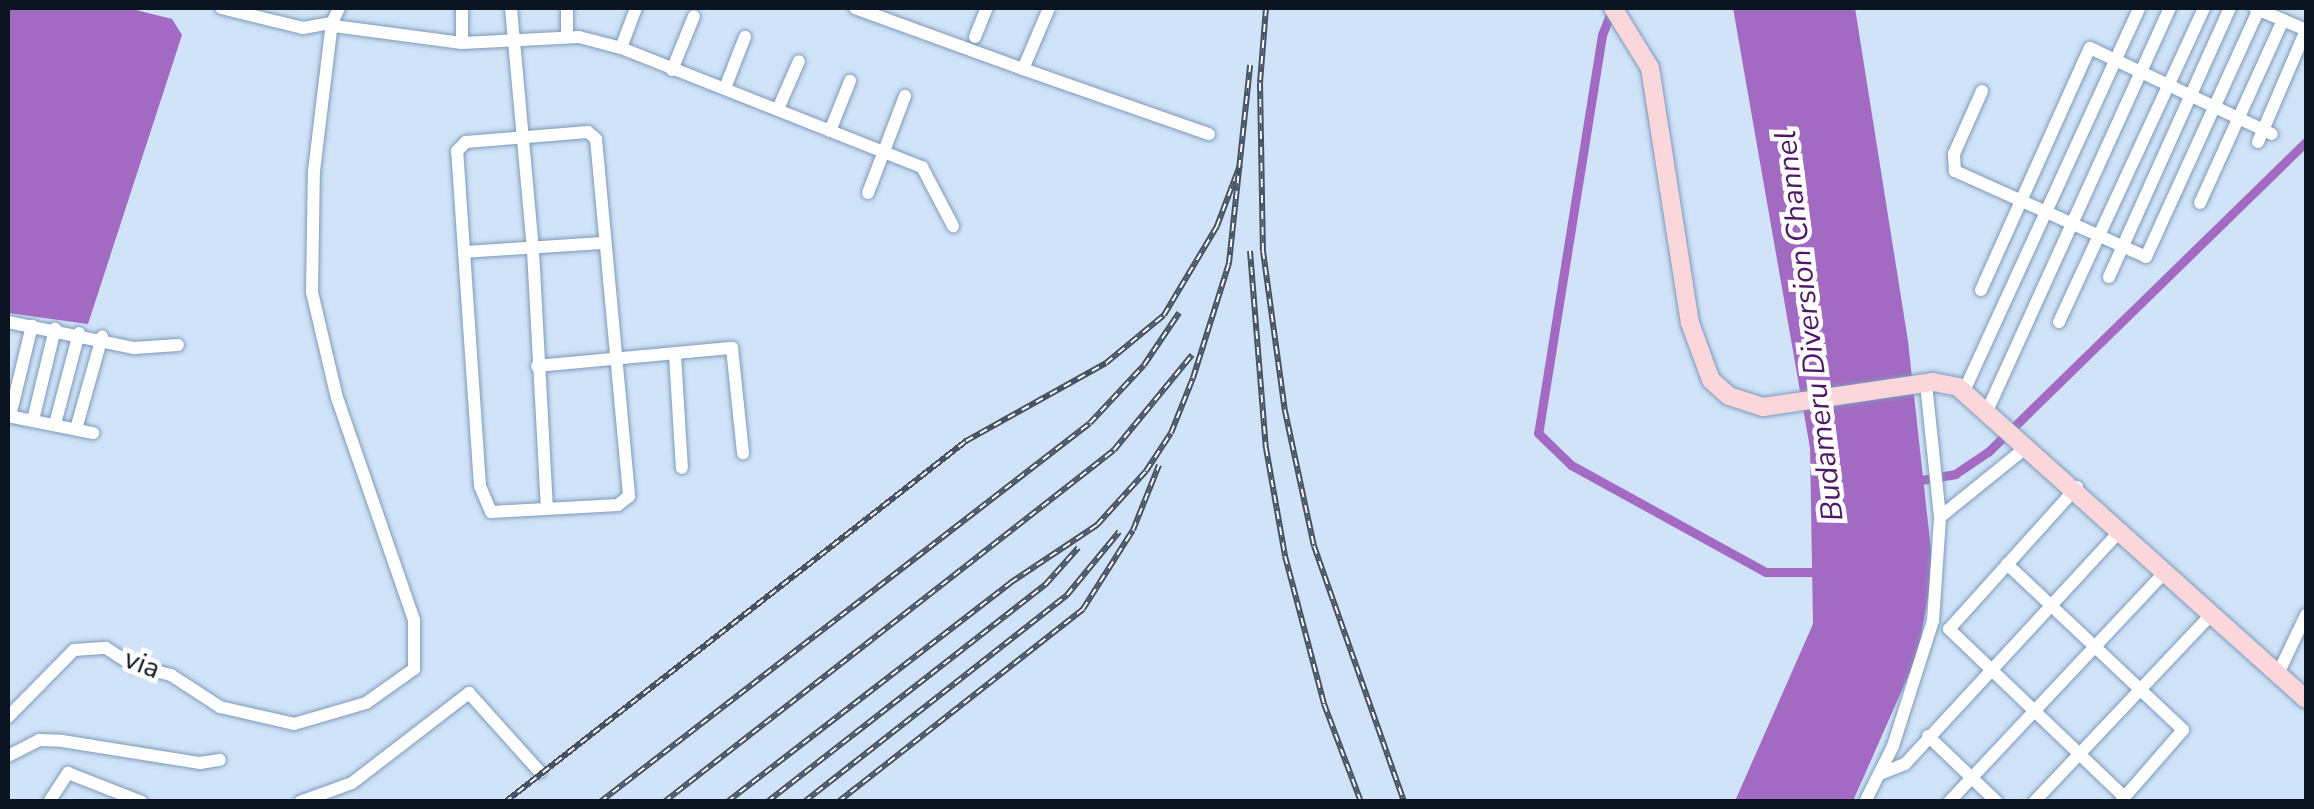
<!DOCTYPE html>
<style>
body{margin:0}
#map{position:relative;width:2314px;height:809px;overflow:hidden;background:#d0e3f8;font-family:"Nunito Sans",sans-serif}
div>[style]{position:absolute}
.water>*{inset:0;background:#a36ac3}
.canal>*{height:9px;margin:-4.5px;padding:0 4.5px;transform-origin:4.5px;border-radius:4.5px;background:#a36ac3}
.roads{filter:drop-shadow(0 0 2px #7d9aba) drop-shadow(0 0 2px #7d9aba)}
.minor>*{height:12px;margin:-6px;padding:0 6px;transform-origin:6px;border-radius:6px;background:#fff}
.major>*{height:18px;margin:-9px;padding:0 9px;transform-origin:9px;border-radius:9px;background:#fbd6da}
.rail>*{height:6px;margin-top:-3px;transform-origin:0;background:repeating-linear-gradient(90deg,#fff 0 8px,#465362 0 16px);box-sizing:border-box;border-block:2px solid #465362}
span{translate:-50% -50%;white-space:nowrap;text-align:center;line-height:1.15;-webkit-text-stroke:9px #fff;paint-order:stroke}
.street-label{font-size:28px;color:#0a1521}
.water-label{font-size:30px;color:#4e1768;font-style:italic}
.frame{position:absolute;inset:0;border:10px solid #0a1521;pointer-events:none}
</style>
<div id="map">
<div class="water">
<div style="clip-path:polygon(8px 8px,128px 8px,172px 19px,182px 35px,88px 324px,8px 313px)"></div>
<div style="clip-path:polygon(1733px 8px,1855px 8px,1908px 341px,1933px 568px,1918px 654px,1853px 801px,1735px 801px,1813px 624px,1810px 448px)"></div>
</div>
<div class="canal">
<div style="left:1612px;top:10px;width:27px;rotate:112deg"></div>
<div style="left:1602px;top:35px;width:403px;rotate:99.1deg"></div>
<div style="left:1538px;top:433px;width:46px;rotate:44.1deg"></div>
<div style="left:1571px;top:465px;width:222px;rotate:28.8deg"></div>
<div style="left:1766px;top:572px;width:56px"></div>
<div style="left:1916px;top:481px;width:40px;rotate:-10deg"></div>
<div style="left:1955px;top:474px;width:40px;rotate:-34deg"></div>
<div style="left:1988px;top:452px;width:444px;rotate:-44.3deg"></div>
</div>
<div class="roads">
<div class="minor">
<div style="left:221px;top:8px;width:84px;rotate:13.7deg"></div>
<div style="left:303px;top:28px;width:29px;rotate:-10deg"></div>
<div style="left:332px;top:23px;width:17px;rotate:-65deg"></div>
<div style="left:511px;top:8px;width:244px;rotate:84.8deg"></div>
<div style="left:533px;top:251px;width:257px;rotate:86.9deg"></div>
<div style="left:855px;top:8px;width:179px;rotate:20deg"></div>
<div style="left:1023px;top:69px;width:66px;rotate:-66.9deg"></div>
<div style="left:2255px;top:8px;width:56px;rotate:23.3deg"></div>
<div style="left:334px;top:26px;width:129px;rotate:7.6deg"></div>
<div style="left:462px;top:43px;width:117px;rotate:-2.9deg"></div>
<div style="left:579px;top:37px;width:43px;rotate:14.7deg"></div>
<div style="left:621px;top:48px;width:324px;rotate:21.6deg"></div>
<div style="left:922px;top:167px;width:67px;rotate:62.3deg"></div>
<div style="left:567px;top:37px;width:29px;rotate:-90deg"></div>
<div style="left:975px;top:37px;width:31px;rotate:-68deg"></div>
<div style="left:462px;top:43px;width:35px;rotate:-90deg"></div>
<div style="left:621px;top:48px;width:43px;rotate:-69.4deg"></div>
<div style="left:1023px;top:69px;width:197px;rotate:19.3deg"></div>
<div style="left:672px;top:70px;width:58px;rotate:-67.8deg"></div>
<div style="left:725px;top:88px;width:55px;rotate:-68.6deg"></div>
<div style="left:1982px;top:91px;width:69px;rotate:114deg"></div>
<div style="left:1954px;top:154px;width:17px;rotate:87deg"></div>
<div style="left:1955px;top:171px;width:209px;rotate:24.2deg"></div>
<div style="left:2146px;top:257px;width:273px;rotate:-65.5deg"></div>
<div style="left:778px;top:109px;width:52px;rotate:-66.4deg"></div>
<div style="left:830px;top:131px;width:54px;rotate:-68.2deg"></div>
<div style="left:588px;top:132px;width:11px;rotate:41deg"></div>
<div style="left:596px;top:139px;width:359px;rotate:84.7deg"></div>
<div style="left:629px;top:496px;width:14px;rotate:141deg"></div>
<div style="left:618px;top:505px;width:127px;rotate:176.8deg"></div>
<div style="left:491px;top:512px;width:28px;rotate:-113deg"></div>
<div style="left:480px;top:486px;width:336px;rotate:-93.9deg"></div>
<div style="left:457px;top:151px;width:13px;rotate:-45deg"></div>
<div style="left:466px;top:142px;width:122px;rotate:-4.7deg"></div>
<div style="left:2258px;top:142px;width:122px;rotate:-66.8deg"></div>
<div style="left:868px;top:193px;width:104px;rotate:-69.1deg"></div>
<div style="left:2200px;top:203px;width:201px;rotate:-65.6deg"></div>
<div style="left:464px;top:252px;width:140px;rotate:-3.7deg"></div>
<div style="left:2109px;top:277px;width:295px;rotate:-65.8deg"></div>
<div style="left:1981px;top:290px;width:265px;rotate:-65.8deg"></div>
<div style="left:2090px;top:48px;width:201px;rotate:25.3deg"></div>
<div style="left:8px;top:322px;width:129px;rotate:11.7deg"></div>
<div style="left:134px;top:348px;width:44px;rotate:-3.9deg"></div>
<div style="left:2059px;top:322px;width:346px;rotate:-65.2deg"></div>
<div style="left:675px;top:355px;width:113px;rotate:86.5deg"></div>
<div style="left:537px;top:366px;width:196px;rotate:-5.3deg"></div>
<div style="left:732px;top:348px;width:106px;rotate:84deg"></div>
<div style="left:1964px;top:391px;width:421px;rotate:-65.4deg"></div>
<div style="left:1988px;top:409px;width:440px;rotate:-65.6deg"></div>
<div style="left:8px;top:416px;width:87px;rotate:11.3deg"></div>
<div style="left:10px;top:416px;width:93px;rotate:-76.3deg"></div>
<div style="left:33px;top:420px;width:94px;rotate:-76.4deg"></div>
<div style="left:55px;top:424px;width:94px;rotate:-75.2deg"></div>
<div style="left:76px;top:429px;width:96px;rotate:-74.2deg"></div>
<div style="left:2077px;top:487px;width:191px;rotate:132deg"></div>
<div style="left:1949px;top:629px;width:243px;rotate:43.8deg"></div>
<div style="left:1940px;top:517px;width:113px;rotate:-38.9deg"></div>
<div style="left:2007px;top:564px;width:242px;rotate:43.3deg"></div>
<div style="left:2183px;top:730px;width:94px;rotate:131.1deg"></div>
<div style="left:2277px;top:676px;width:68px;rotate:-64.6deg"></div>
<div style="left:8px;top:717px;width:94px;rotate:-45.4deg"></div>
<div style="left:74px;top:650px;width:32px;rotate:-4deg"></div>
<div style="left:106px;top:648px;width:31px;rotate:33deg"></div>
<div style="left:132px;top:665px;width:40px;rotate:14.4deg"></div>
<div style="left:171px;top:675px;width:59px;rotate:33.1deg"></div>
<div style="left:220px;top:707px;width:76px;rotate:12.9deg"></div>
<div style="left:294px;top:724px;width:75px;rotate:-16.3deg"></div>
<div style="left:366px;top:703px;width:59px;rotate:-35.3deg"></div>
<div style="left:414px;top:669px;width:49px;rotate:-90deg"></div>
<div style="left:414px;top:620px;width:235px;rotate:-109.1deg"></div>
<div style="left:337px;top:398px;width:109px;rotate:-103.3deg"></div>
<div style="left:312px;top:292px;width:121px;rotate:-89.1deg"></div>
<div style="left:314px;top:171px;width:149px;rotate:-83.1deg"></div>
<div style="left:1928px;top:736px;width:95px;rotate:43.7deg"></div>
<div style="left:8px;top:756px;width:35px;rotate:-27deg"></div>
<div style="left:39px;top:740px;width:23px;rotate:2deg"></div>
<div style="left:62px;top:741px;width:140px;rotate:9.1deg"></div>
<div style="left:200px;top:763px;width:20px;rotate:-9deg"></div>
<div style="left:1880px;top:774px;width:27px;rotate:-22deg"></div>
<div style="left:1905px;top:764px;width:318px;rotate:-47.3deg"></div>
<div style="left:49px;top:802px;width:35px;rotate:-57deg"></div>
<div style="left:68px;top:773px;width:79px;rotate:21.4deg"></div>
<div style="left:300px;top:802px;width:55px;rotate:-20.1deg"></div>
<div style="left:352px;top:783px;width:148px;rotate:-37.6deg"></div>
<div style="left:469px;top:693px;width:106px;rotate:48.1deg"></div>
<div style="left:1865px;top:802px;width:63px;rotate:-63.4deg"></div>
<div style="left:1893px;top:746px;width:131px;rotate:-72.3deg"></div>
<div style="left:1933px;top:621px;width:104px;rotate:-86.1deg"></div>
<div style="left:1940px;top:517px;width:135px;rotate:-96deg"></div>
<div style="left:1949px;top:802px;width:316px;rotate:-46.8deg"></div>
<div style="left:2034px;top:802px;width:255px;rotate:-46.6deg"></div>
</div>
<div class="major">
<div style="left:1613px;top:8px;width:70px;rotate:58.3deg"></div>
<div style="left:1650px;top:68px;width:258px;rotate:81.1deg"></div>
<div style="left:1690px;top:323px;width:61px;rotate:69.8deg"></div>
<div style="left:1711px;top:380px;width:24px;rotate:42deg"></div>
<div style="left:1729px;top:396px;width:36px;rotate:18deg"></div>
<div style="left:1763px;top:407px;width:172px;rotate:-8.4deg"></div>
<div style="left:1933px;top:382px;width:25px;rotate:11deg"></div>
<div style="left:1958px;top:387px;width:467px;rotate:41.9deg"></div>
</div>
</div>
<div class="rail">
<div style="left:1266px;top:8px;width:75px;rotate:94.6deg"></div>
<div style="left:1260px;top:83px;width:168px;rotate:89deg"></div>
<div style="left:1263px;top:251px;width:162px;rotate:82.2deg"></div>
<div style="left:1285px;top:411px;width:138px;rotate:77.9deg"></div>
<div style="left:1314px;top:546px;width:271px;rotate:70.6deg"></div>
<div style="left:1250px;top:251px;width:198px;rotate:85.4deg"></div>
<div style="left:1266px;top:448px;width:110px;rotate:80deg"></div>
<div style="left:1285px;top:556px;width:153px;rotate:75.2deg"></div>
<div style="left:1324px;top:704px;width:105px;rotate:69.3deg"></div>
<div style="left:505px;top:802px;width:586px;rotate:-38.06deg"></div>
<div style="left:966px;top:441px;width:160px;rotate:-29.1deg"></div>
<div style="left:1106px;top:363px;width:75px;rotate:-39.6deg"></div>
<div style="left:1164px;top:315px;width:104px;rotate:-59.2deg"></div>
<div style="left:1217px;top:226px;width:65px;rotate:-69.3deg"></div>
<div style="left:600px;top:802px;width:619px;rotate:-37.72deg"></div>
<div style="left:1090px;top:423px;width:79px;rotate:-47deg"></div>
<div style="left:1144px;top:365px;width:63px;rotate:-56.1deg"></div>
<div style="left:664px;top:802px;width:571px;rotate:-38.03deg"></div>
<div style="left:1114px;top:450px;width:123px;rotate:-50.6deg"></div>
<div style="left:727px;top:802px;width:358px;rotate:-37.7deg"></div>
<div style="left:1010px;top:583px;width:105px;rotate:-33.7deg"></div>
<div style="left:1097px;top:525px;width:73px;rotate:-47.8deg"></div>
<div style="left:1146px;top:471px;width:45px;rotate:-56.7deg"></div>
<div style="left:1171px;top:433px;width:59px;rotate:-68.2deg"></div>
<div style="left:1193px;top:378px;width:121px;rotate:-72.6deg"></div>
<div style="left:1229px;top:263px;width:199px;rotate:-83.9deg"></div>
<div style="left:767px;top:802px;width:353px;rotate:-38deg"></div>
<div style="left:1045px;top:585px;width:50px;rotate:-48.3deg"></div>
<div style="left:804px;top:802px;width:335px;rotate:-38.2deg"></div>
<div style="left:1067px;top:595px;width:82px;rotate:-50.5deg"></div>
<div style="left:838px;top:802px;width:312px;rotate:-38.2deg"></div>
<div style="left:1083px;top:609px;width:93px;rotate:-57.7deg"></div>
<div style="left:1133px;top:530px;width:70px;rotate:-68.2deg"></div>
</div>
<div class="street-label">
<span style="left:142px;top:664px;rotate:21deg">via</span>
</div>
<div class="water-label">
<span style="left:1810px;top:326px;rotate:-97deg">Budameru Diversion Channel</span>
</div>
<div class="frame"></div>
</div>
